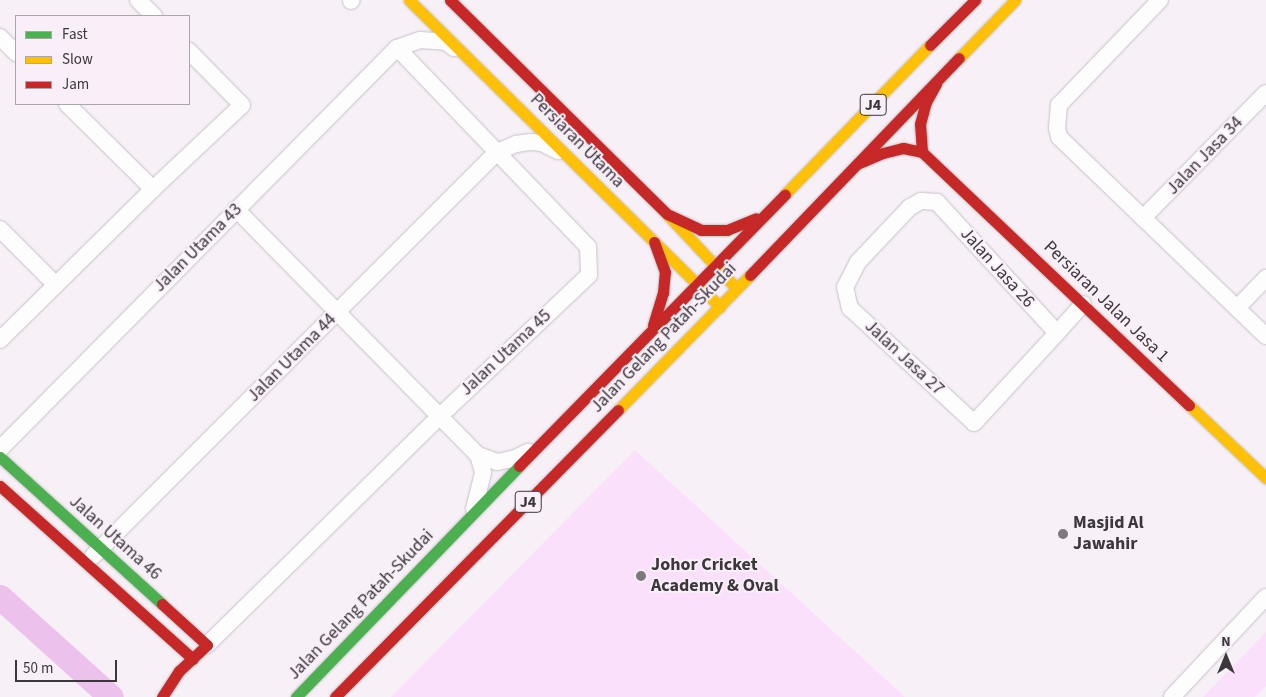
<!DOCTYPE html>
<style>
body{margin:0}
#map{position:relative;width:1266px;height:697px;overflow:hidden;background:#f7f1f7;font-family:"Source Sans 3",sans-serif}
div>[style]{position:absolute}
.green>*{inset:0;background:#fae0fa}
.river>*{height:25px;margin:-12.5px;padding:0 12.5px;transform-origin:12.5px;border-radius:12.5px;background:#ecc1ec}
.roads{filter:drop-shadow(0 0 1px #c6c1c6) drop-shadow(0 0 1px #c6c1c6)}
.street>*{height:16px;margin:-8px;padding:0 8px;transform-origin:8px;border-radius:8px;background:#fefdfe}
.fast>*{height:11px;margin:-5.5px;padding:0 5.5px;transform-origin:5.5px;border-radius:5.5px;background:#4caf50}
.slow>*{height:11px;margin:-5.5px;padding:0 5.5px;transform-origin:5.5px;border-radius:5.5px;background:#ffc107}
.jam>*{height:11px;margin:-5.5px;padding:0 5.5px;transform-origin:5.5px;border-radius:5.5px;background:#c62828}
.dots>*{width:14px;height:14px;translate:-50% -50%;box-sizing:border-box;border:2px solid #f9eff9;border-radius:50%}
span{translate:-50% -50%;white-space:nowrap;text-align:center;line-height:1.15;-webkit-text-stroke:4px #f9eff9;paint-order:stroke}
.shield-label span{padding:1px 4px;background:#f9eff9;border:1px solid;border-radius:4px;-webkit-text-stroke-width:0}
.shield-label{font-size:16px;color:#3b373b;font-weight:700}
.street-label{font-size:18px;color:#3b373b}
.poi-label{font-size:18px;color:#3b373b;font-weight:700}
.left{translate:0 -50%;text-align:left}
.legend{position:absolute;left:15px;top:15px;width:175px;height:90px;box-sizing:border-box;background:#f9eff9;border:1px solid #ada5ad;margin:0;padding:6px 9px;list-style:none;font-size:15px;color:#3b373b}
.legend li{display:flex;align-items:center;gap:10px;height:25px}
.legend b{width:25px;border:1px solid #ada5ad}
.north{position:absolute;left:1201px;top:632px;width:50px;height:50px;-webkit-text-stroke:4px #f9eff9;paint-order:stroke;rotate:0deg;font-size:14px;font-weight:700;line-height:20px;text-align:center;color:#3b373b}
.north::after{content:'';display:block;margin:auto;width:18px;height:22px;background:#3b373b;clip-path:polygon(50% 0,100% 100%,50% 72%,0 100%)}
.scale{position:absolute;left:15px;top:660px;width:102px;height:22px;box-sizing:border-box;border:2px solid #3b373b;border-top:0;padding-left:6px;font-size:15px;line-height:18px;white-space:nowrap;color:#3b373b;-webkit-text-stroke:4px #f9eff9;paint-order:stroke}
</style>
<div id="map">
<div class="green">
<div style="clip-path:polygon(635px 450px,905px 697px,391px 697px)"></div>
<div style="clip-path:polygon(1266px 632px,1266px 686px,1255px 697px,1203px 697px)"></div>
</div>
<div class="river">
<div style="left:0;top:597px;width:149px;rotate:42deg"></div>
</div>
<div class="roads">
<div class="street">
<div style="left:138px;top:0;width:23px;rotate:45deg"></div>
<div style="left:1160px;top:0;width:146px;rotate:133.9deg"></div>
<div style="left:1059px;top:105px;width:23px;rotate:95deg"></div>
<div style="left:1057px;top:128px;width:9px;rotate:77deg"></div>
<div style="left:1059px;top:137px;width:287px;rotate:43.9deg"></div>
<div style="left:351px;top:1px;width:1px;rotate:-45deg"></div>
<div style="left:0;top:37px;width:23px;rotate:45deg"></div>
<div style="left:67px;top:104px;width:121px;rotate:44.7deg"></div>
<div style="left:236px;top:209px;width:345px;rotate:45.5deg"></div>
<div style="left:478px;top:455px;width:20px;rotate:20deg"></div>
<div style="left:497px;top:462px;width:16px;rotate:-11deg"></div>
<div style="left:513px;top:459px;width:17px;rotate:-25deg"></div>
<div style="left:1143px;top:218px;width:175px;rotate:-45.5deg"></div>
<div style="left:0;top:229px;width:79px;rotate:45deg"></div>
<div style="left:1237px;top:308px;width:42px;rotate:-46deg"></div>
<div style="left:1057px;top:333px;width:178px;rotate:-132.5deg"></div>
<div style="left:937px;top:202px;width:16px;rotate:-176deg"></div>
<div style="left:921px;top:201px;width:13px;rotate:151deg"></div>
<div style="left:910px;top:207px;width:76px;rotate:133.4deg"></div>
<div style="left:858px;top:262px;width:28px;rotate:117deg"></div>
<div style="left:845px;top:287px;width:22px;rotate:77deg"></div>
<div style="left:850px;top:308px;width:169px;rotate:42.8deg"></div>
<div style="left:974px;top:423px;width:122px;rotate:-47.3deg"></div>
<div style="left:1057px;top:333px;width:39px;rotate:-48deg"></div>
<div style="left:0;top:340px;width:215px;rotate:-44.6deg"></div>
<div style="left:153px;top:189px;width:122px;rotate:-43.3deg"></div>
<div style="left:242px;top:105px;width:76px;rotate:-134.5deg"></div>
<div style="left:0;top:449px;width:564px;rotate:-45.29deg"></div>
<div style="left:397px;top:48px;width:24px;rotate:-19deg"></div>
<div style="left:420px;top:40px;width:26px;rotate:4deg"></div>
<div style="left:446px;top:42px;width:10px;rotate:37deg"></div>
<div style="left:474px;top:509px;width:38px;rotate:-76deg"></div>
<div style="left:483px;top:472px;width:18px;rotate:-106deg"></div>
<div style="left:93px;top:556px;width:571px;rotate:-45deg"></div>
<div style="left:497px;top:152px;width:21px;rotate:-23deg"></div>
<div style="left:516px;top:144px;width:15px;rotate:-8deg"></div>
<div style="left:531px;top:142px;width:11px;rotate:5deg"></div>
<div style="left:542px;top:143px;width:18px;rotate:27deg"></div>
<div style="left:207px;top:645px;width:327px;rotate:-44.5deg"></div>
<div style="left:440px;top:416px;width:205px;rotate:-43.4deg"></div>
<div style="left:589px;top:275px;width:28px;rotate:-92deg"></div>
<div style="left:588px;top:247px;width:276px;rotate:-133.8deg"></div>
<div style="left:1172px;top:697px;width:137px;rotate:-46.8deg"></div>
</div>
<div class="fast">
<div style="left:0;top:457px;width:219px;rotate:42.2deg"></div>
<div style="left:296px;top:697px;width:321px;rotate:-46deg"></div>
</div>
<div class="slow">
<div style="left:409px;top:0;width:437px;rotate:44.6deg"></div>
<div style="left:959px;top:58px;width:81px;rotate:-46deg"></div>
<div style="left:785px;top:194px;width:208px;rotate:-45.8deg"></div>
<div style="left:665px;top:212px;width:105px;rotate:46.9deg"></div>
<div style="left:1189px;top:405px;width:106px;rotate:43.5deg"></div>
<div style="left:618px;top:410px;width:189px;rotate:-45.6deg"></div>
</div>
<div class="jam">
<div style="left:450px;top:0;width:302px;rotate:44.6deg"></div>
<div style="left:930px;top:45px;width:64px;rotate:-45deg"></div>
<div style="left:922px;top:152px;width:368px;rotate:43.5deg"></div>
<div style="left:922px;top:152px;width:28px;rotate:-94deg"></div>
<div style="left:920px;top:124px;width:23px;rotate:-75deg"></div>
<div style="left:926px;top:102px;width:21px;rotate:-61deg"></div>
<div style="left:857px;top:164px;width:28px;rotate:-23deg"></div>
<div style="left:883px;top:153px;width:21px;rotate:-14deg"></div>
<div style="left:903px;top:148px;width:19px;rotate:12deg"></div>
<div style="left:667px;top:214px;width:38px;rotate:25deg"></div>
<div style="left:701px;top:230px;width:26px"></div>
<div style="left:727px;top:230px;width:31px;rotate:-22deg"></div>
<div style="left:750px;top:275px;width:301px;rotate:-46.1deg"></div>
<div style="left:653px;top:325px;width:34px;rotate:-73deg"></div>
<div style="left:663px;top:293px;width:21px;rotate:-85deg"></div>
<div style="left:665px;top:272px;width:32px;rotate:-110deg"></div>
<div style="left:519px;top:466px;width:380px;rotate:-45.6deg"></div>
<div style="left:0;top:486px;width:259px;rotate:41.9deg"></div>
<div style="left:162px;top:697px;width:31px;rotate:-57deg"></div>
<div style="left:179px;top:671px;width:38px;rotate:-43deg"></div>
<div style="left:207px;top:645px;width:61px;rotate:-137.7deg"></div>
<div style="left:335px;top:697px;width:403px;rotate:-45.4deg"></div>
</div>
</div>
<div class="dots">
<div style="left:1063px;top:534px;background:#7d787d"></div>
<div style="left:641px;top:576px;background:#7d787d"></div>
</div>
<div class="shield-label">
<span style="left:873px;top:105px">J4</span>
<span style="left:528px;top:502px">J4</span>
</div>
<div class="street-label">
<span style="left:577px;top:141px;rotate:45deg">Persiaran Utama</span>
<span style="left:1205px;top:156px;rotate:-46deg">Jalan Jasa 34</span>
<span style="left:198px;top:248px;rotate:-45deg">Jalan Utama 43</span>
<span style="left:997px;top:268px;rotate:48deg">Jalan Jasa 26</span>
<span style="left:1106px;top:302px;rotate:44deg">Persiaran Jalan Jasa 1</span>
<span style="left:664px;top:338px;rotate:-46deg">Jalan Gelang Patah-Skudai</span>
<span style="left:506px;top:353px;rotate:-43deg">Jalan Utama 45</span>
<span style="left:292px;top:358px;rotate:-45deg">Jalan Utama 44</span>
<span style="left:904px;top:358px;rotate:43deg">Jalan Jasa 27</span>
<span style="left:115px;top:538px;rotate:42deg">Jalan Utama 46</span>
<span style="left:361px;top:605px;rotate:-46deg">Jalan Gelang Patah-Skudai</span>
</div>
<div class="poi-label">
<span class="left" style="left:1073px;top:534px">Masjid Al<br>Jawahir</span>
<span class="left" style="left:651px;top:576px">Johor Cricket<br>Academy &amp; Oval</span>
</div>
<ul class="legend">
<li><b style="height:6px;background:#4caf50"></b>Fast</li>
<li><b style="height:6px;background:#ffc107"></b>Slow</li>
<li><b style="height:6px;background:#c62828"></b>Jam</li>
</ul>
<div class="north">N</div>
<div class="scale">50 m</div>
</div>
